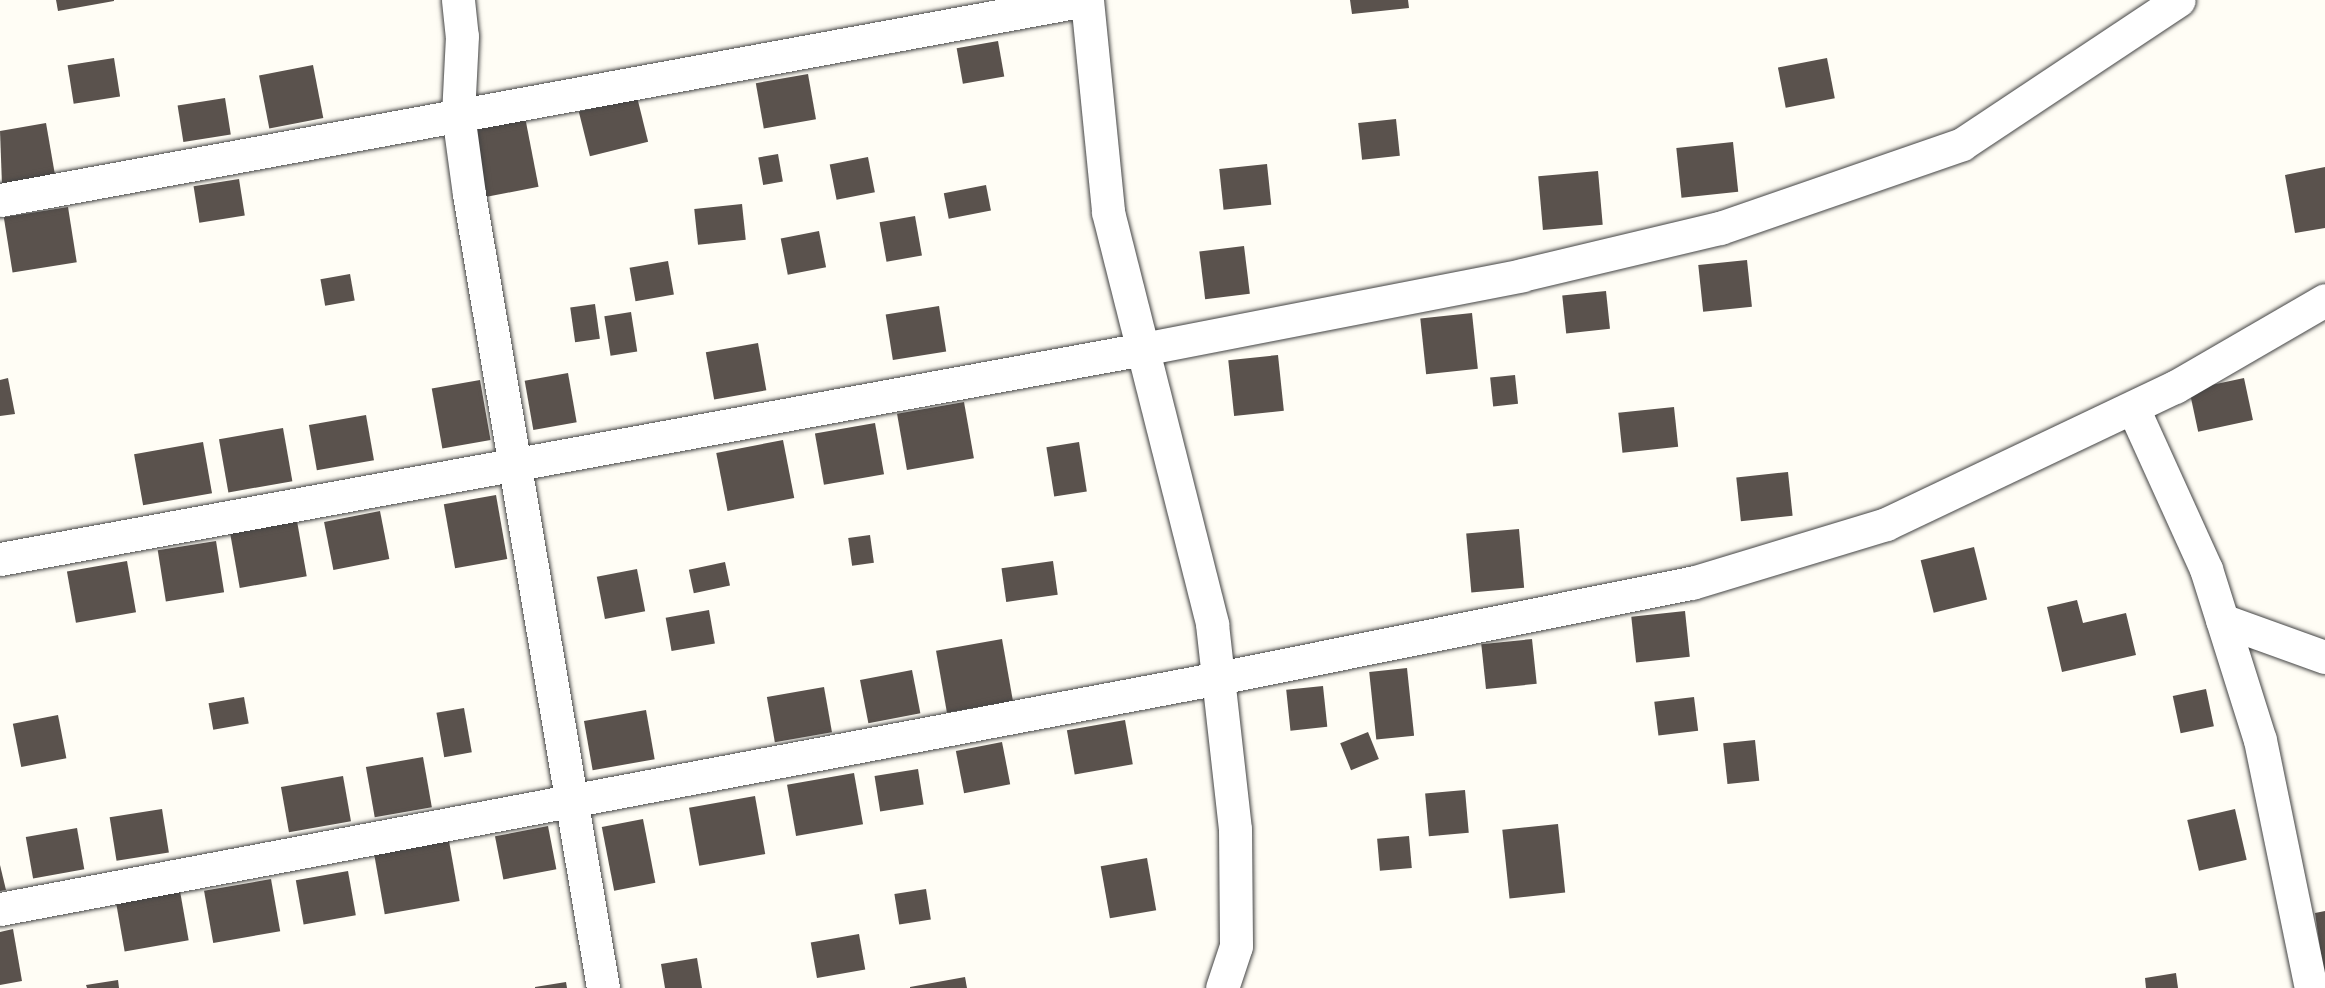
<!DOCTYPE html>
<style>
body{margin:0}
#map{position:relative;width:2325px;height:988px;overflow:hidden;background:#fffdf5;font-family:"Noto Serif",serif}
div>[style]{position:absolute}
.building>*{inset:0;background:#5a524d;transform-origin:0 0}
.roads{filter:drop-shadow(0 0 2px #444) drop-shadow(0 0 2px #444)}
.minor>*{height:33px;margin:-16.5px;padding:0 16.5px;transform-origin:16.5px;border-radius:16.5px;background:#fff}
span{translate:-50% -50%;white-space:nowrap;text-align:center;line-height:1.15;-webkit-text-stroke:6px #fff;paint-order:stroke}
</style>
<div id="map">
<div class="building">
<div style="clip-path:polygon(56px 0,114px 0,114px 1px,58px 11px)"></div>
<div style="clip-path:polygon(1350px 0,1408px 0,1409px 8px,1352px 14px)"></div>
<div style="left:998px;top:41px;width:36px;height:42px;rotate:80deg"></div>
<div style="left:114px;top:58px;width:39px;height:47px;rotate:81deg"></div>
<div style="left:1827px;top:58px;width:41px;height:50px;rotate:79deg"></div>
<div style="left:313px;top:65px;width:54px;height:55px;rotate:79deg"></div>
<div style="left:808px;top:74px;width:46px;height:53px;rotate:80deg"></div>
<div style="left:637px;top:97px;width:46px;height:60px;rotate:76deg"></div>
<div style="left:225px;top:98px;width:37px;height:48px;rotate:81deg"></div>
<div style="left:525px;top:117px;width:71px;height:54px;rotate:79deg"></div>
<div style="left:1396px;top:119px;width:37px;height:38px;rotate:84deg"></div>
<div style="clip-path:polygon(46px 123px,55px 175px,2px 185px,0 131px)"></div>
<div style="left:1733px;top:142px;width:50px;height:57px;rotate:84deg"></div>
<div style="left:778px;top:154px;width:28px;height:20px;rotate:80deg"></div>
<div style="left:868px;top:157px;width:36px;height:39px;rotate:79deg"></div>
<div style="left:1267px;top:164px;width:41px;height:48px;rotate:84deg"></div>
<div style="clip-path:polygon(2325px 167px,2325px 228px,2295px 233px,2285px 175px)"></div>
<div style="left:1598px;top:171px;width:54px;height:60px;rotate:85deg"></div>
<div style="left:239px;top:179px;width:37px;height:46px;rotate:81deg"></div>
<div style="left:986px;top:185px;width:26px;height:43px;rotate:79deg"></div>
<div style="left:742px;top:204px;width:36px;height:48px;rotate:84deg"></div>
<div style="left:68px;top:207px;width:56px;height:65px;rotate:81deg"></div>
<div style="left:915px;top:216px;width:40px;height:36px;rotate:80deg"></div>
<div style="left:819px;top:231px;width:37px;height:39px;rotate:79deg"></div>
<div style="left:1244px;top:246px;width:48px;height:45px;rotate:83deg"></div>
<div style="left:1747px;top:260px;width:47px;height:49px;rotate:84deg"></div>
<div style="left:668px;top:261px;width:34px;height:39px;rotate:80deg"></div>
<div style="left:350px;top:274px;width:27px;height:30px;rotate:80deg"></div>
<div style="left:1606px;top:291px;width:38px;height:44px;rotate:84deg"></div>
<div style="left:595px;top:304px;width:35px;height:25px;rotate:82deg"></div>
<div style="left:939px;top:306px;width:46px;height:54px;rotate:81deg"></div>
<div style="left:631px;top:312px;width:40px;height:27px;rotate:81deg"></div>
<div style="left:1472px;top:313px;width:56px;height:52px;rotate:84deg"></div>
<div style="left:758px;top:343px;width:48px;height:53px;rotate:80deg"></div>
<div style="left:1278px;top:355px;width:56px;height:50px;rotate:84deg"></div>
<div style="left:568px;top:373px;width:50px;height:44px;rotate:80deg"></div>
<div style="left:1515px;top:375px;width:29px;height:25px;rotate:84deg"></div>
<div style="clip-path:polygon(8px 378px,15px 414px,0 416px,0 380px)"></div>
<div style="left:2244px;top:378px;width:43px;height:56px;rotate:78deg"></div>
<div style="left:480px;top:380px;width:61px;height:49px;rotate:80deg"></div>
<div style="left:964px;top:402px;width:57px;height:68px;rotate:80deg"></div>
<div style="left:1674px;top:407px;width:40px;height:56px;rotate:84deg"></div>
<div style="left:366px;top:415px;width:46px;height:58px;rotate:80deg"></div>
<div style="left:875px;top:423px;width:52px;height:61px;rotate:80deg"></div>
<div style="left:283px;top:428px;width:54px;height:65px;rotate:80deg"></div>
<div style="left:783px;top:440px;width:59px;height:68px;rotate:79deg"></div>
<div style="left:203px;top:442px;width:52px;height:70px;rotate:80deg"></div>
<div style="left:1079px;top:442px;width:50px;height:33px;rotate:81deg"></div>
<div style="left:1788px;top:472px;width:44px;height:52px;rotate:84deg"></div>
<div style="left:496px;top:495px;width:65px;height:53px;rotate:80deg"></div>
<div style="left:380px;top:511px;width:49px;height:57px;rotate:79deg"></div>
<div style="left:297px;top:521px;width:56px;height:68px;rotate:80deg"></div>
<div style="left:1519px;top:529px;width:59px;height:53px;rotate:85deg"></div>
<div style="left:870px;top:535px;width:28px;height:22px;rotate:82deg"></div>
<div style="left:216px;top:541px;width:52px;height:59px;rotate:81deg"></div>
<div style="left:1974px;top:547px;width:54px;height:55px;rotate:76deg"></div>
<div style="left:127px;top:561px;width:52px;height:61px;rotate:80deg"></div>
<div style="left:1053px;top:561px;width:34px;height:52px;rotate:82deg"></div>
<div style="left:725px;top:562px;width:24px;height:37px;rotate:78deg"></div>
<div style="left:637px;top:569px;width:43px;height:41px;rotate:79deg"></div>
<div style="clip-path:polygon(2077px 600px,2083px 623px,2126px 613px,2136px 655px,2062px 672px,2047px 607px)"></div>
<div style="left:709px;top:610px;width:34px;height:44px;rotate:80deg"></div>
<div style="left:1685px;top:611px;width:46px;height:54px;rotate:84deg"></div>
<div style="left:1002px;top:639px;width:63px;height:67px;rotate:80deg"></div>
<div style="left:1532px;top:639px;width:45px;height:51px;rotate:84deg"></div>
<div style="left:1407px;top:668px;width:68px;height:38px;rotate:84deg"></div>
<div style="left:912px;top:670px;width:44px;height:53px;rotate:79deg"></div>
<div style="left:1323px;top:686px;width:41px;height:37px;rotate:84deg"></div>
<div style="left:824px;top:687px;width:46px;height:58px;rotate:80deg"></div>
<div style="left:2206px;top:689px;width:38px;height:34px;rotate:78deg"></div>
<div style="left:244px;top:697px;width:27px;height:36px;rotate:80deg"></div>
<div style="left:1694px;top:697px;width:34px;height:40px;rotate:83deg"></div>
<div style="left:464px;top:708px;width:45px;height:28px;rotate:80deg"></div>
<div style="left:646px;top:710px;width:50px;height:63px;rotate:80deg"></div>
<div style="left:58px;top:715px;width:44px;height:46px;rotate:79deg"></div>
<div style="left:1125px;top:720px;width:45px;height:59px;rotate:80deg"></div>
<div style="left:1368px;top:732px;width:29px;height:30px;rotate:68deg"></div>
<div style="left:1755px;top:740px;width:41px;height:32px;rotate:84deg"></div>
<div style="left:1002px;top:742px;width:43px;height:47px;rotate:79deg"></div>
<div style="left:423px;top:757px;width:51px;height:58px;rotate:80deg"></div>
<div style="left:918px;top:769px;width:36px;height:44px;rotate:81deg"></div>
<div style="left:854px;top:773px;width:52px;height:68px;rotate:80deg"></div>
<div style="left:343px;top:776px;width:46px;height:63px;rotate:80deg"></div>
<div style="left:1465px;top:790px;width:43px;height:40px;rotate:85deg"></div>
<div style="left:755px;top:796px;width:59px;height:67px;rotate:80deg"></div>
<div style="left:162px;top:809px;width:44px;height:53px;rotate:81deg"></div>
<div style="left:2235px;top:809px;width:52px;height:49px;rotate:77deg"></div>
<div style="left:643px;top:819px;width:65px;height:42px;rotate:79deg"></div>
<div style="left:1558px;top:824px;width:69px;height:56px;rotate:84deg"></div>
<div style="left:548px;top:826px;width:44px;height:54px;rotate:79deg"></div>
<div style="left:77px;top:828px;width:42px;height:52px;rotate:80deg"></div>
<div style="left:1409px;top:836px;width:32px;height:32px;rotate:85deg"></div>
<div style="left:449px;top:841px;width:61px;height:76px;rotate:80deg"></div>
<div style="left:1147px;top:858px;width:53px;height:47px;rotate:80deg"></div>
<div style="clip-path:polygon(0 865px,6px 890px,0 891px)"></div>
<div style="left:348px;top:871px;width:45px;height:53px;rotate:80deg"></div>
<div style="left:271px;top:879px;width:53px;height:68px;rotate:80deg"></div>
<div style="left:926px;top:889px;width:31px;height:32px;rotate:81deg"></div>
<div style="left:180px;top:891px;width:50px;height:65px;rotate:80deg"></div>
<div style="clip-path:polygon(2325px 911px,2325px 976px,2324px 976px,2315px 913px)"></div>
<div style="clip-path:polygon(13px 929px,22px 981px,0 985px,0 932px)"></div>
<div style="left:859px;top:934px;width:36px;height:49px;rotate:80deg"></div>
<div style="clip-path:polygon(697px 958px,702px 988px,665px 988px,661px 964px)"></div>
<div style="clip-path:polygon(2176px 973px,2178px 988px,2146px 988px,2145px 978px)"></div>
<div style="clip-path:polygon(965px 977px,967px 988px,910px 988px,910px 987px)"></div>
<div style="clip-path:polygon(118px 980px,119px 988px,87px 988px,86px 985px)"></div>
<div style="clip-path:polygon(566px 982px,567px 988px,535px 988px,535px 987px)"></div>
</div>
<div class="roads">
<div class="minor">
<div style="left:458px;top:0;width:36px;rotate:84deg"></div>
<div style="left:462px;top:36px;width:78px;rotate:92.9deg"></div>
<div style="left:458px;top:114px;width:81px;rotate:82.2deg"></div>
<div style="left:469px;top:194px;width:805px;rotate:80.42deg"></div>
<div style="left:1087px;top:0;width:213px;rotate:84.3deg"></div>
<div style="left:1108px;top:212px;width:425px;rotate:75.8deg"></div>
<div style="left:1212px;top:624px;width:206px;rotate:83.6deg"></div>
<div style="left:1235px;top:829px;width:117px;rotate:89.5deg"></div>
<div style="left:1236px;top:946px;width:44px;rotate:108.4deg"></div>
<div style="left:0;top:200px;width:1103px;rotate:-10.44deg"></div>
<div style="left:2133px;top:408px;width:177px;rotate:65.6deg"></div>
<div style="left:2206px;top:569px;width:179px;rotate:72.5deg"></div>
<div style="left:2260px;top:740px;width:253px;rotate:78.4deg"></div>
<div style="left:0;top:559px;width:1162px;rotate:-10.41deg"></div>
<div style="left:1143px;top:349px;width:386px;rotate:-11deg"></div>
<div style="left:1522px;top:275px;width:204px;rotate:-13.4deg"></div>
<div style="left:1720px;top:228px;width:256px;rotate:-19.1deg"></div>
<div style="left:1962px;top:144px;width:260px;rotate:-33.6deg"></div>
<div style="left:2222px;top:620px;width:109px;rotate:19.8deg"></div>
<div style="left:0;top:909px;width:1241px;rotate:-10.73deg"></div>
<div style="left:1219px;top:678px;width:482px;rotate:-11.4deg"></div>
<div style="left:1692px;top:583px;width:203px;rotate:-16.9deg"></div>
<div style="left:1886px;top:524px;width:320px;rotate:-25.4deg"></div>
<div style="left:2175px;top:387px;width:173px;rotate:-30.1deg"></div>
</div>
</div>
</div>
